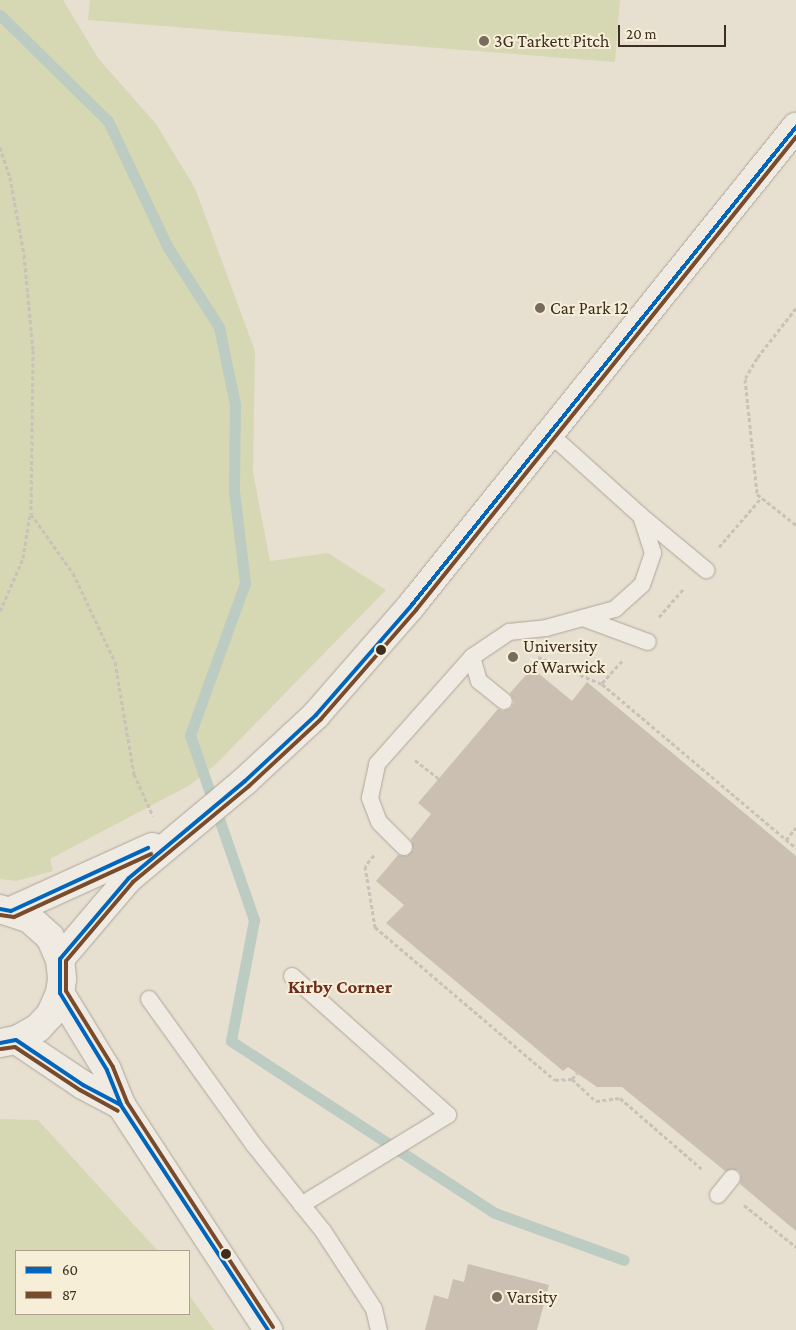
<!DOCTYPE html>
<style>
body{margin:0}
#map{position:relative;width:796px;height:1330px;overflow:hidden;background:#e7e0d1;font-family:"Crimson Pro",serif}
div>[style]{position:absolute}
.green>*{inset:0;background:#d6d7b3}
.stream>*{height:11px;margin:-5.5px;padding:0 5.5px;transform-origin:5.5px;border-radius:5.5px;background:#bcccc2}
.building>*{inset:0;background:#cbbfb2}
.path>*{height:3px;margin-top:-1.5px;transform-origin:0;background:repeating-linear-gradient(90deg,#c8c2b9 0 4px,transparent 0 6.5px)}
.roads{filter:drop-shadow(0 0 1px #ada599) drop-shadow(0 0 1px #ada599)}
.service>*{height:16px;margin:-8px;padding:0 8px;transform-origin:8px;border-radius:8px;background:#efebe3}
.tertiary>*{height:28px;margin:-14px;padding:0 14px;transform-origin:14px;border-radius:14px;background:#efebe3}
.bus-1>*{height:4px;margin:-2px;padding:0 2px;transform-origin:2px;border-radius:2px;background:#0065bd}
.bus-2>*{height:4px;margin:-2px;padding:0 2px;transform-origin:2px;border-radius:2px;background:#7a4b2a}
.dots>*{width:14px;height:14px;translate:-50% -50%;box-sizing:border-box;border:2px solid #f7eed8;border-radius:50%}
span{translate:-50% -50%;white-space:nowrap;text-align:center;line-height:1.15;-webkit-text-stroke:4px #f7eed8;paint-order:stroke}
.poi-label{font-size:18px;color:#3d2e20}
.left{translate:0 -50%;text-align:left}
.neighbourhood-label{font-size:19px;color:#6b2e1e;font-weight:700}
.legend{position:absolute;left:15px;top:1250px;width:175px;height:65px;box-sizing:border-box;background:#f7eed8;border:1px solid #ada18e;margin:0;padding:6px 9px;list-style:none;font-size:15px;color:#3d2e20}
.legend li{display:flex;align-items:center;gap:10px;height:25px}
.legend b{width:25px;border:1px solid #ada18e}
.scale{position:absolute;left:618px;top:25px;width:108px;height:22px;box-sizing:border-box;border:2px solid #3d2e20;border-top:0;padding-left:6px;font-size:15px;line-height:18px;white-space:nowrap;color:#3d2e20;-webkit-text-stroke:4px #f7eed8;paint-order:stroke}
</style>
<div id="map">
<div class="green">
<div style="clip-path:polygon(0 0,63px 0,98px 58px,156px 124px,195px 188px,255px 351px,253px 472px,270px 561px,328px 553px,386px 590px,215px 765px,190px 785px,50px 859px,53px 871px,16px 881px,0 879px)"></div>
<div style="clip-path:polygon(90px 0,620px 0,615px 62px,88px 20px)"></div>
<div style="clip-path:polygon(0 1119px,38px 1120px,158px 1251px,16px 1251px,16px 1314px,189px 1314px,189px 1295px,214px 1330px,0 1330px)"></div>
</div>
<div class="stream">
<div style="left:0;top:15px;width:151px;rotate:44.5deg"></div>
<div style="left:108px;top:121px;width:138px;rotate:64.7deg"></div>
<div style="left:167px;top:246px;width:96px;rotate:57.3deg"></div>
<div style="left:219px;top:327px;width:79px;rotate:78.3deg"></div>
<div style="left:235px;top:404px;width:87px;rotate:90.7deg"></div>
<div style="left:234px;top:491px;width:93px;rotate:83.2deg"></div>
<div style="left:245px;top:583px;width:162px;rotate:109.9deg"></div>
<div style="left:190px;top:735px;width:196px;rotate:70.9deg"></div>
<div style="left:254px;top:920px;width:123px;rotate:100.8deg"></div>
<div style="left:231px;top:1041px;width:315px;rotate:33.1deg"></div>
<div style="left:495px;top:1213px;width:137px;rotate:20deg"></div>
</div>
<div class="building">
<div style="clip-path:polygon(532px 668px,572px 701px,587px 682px,796px 856px,796px 1231px,740px 1184px,741px 1175px,738px 1170px,725px 1171px,622px 1087px,597px 1087px,568px 1067px,563px 1071px,386px 923px,404px 905px,376px 881px,398px 855px,407px 856px,413px 850px,411px 839px,431px 814px,418px 803px,498px 709px,503px 711px,511px 708px,514px 702px,510px 693px)"></div>
<div style="clip-path:polygon(468px 1264px,549px 1285px,537px 1330px,425px 1330px,434px 1295px,448px 1299px,453px 1279px,464px 1282px)"></div>
</div>
<div class="path">
<div style="left:0;top:147px;width:32px;rotate:72deg"></div>
<div style="left:10px;top:177px;width:79px;rotate:79.8deg"></div>
<div style="left:24px;top:255px;width:95px;rotate:84.6deg"></div>
<div style="left:33px;top:350px;width:164px;rotate:90.7deg"></div>
<div style="left:31px;top:514px;width:72px;rotate:54.6deg"></div>
<div style="left:73px;top:573px;width:98px;rotate:64.7deg"></div>
<div style="left:115px;top:662px;width:114px;rotate:80.4deg"></div>
<div style="left:134px;top:774px;width:46px;rotate:65.7deg"></div>
<div style="left:796px;top:308px;width:63px;rotate:128deg"></div>
<div style="left:757px;top:358px;width:24px;rotate:120deg"></div>
<div style="left:745px;top:379px;width:116px;rotate:84deg"></div>
<div style="left:757px;top:494px;width:50px;rotate:38.5deg"></div>
<div style="left:719px;top:547px;width:65px;rotate:-49.4deg"></div>
<div style="left:0;top:611px;width:58px;rotate:-66.5deg"></div>
<div style="left:23px;top:558px;width:44px;rotate:-80.8deg"></div>
<div style="left:659px;top:617px;width:38px;rotate:-49deg"></div>
<div style="left:538px;top:657px;width:69px;rotate:22.9deg"></div>
<div style="left:602px;top:684px;width:254px;rotate:40.2deg"></div>
<div style="left:602px;top:683px;width:31px;rotate:-48deg"></div>
<div style="left:415px;top:760px;width:31px;rotate:38deg"></div>
<div style="left:786px;top:840px;width:16px;rotate:-52deg"></div>
<div style="left:374px;top:855px;width:14px;rotate:129deg"></div>
<div style="left:365px;top:866px;width:62px;rotate:80.7deg"></div>
<div style="left:375px;top:927px;width:236px;rotate:40.4deg"></div>
<div style="left:555px;top:1080px;width:17px;rotate:-3deg"></div>
<div style="left:572px;top:1079px;width:33px;rotate:43deg"></div>
<div style="left:596px;top:1101px;width:24px;rotate:-7deg"></div>
<div style="left:620px;top:1098px;width:110px;rotate:40.9deg"></div>
<div style="left:572px;top:1079px;width:8px;rotate:-50deg"></div>
<div style="left:744px;top:1205px;width:67px;rotate:38.9deg"></div>
</div>
<div class="roads">
<div class="service">
<div style="left:641px;top:516px;width:85px;rotate:39.7deg"></div>
<div style="left:583px;top:618px;width:69px;rotate:20.3deg"></div>
<div style="left:472px;top:657px;width:25px;rotate:74deg"></div>
<div style="left:479px;top:681px;width:32px;rotate:39deg"></div>
<div style="left:404px;top:847px;width:35px;rotate:-135deg"></div>
<div style="left:379px;top:822px;width:26px;rotate:-111deg"></div>
<div style="left:370px;top:798px;width:35px;rotate:-78deg"></div>
<div style="left:377px;top:764px;width:143px;rotate:-48.4deg"></div>
<div style="left:472px;top:657px;width:45px;rotate:-34deg"></div>
<div style="left:509px;top:632px;width:37px;rotate:-6deg"></div>
<div style="left:546px;top:628px;width:72px;rotate:-15.4deg"></div>
<div style="left:615px;top:609px;width:36px;rotate:-42deg"></div>
<div style="left:642px;top:585px;width:34px;rotate:-71deg"></div>
<div style="left:653px;top:553px;width:39px;rotate:-108deg"></div>
<div style="left:641px;top:516px;width:122px;rotate:-138deg"></div>
<div style="left:292px;top:976px;width:209px;rotate:41.7deg"></div>
<div style="left:448px;top:1115px;width:172px;rotate:148.5deg"></div>
<div style="left:149px;top:999px;width:180px;rotate:54.3deg"></div>
<div style="left:254px;top:1145px;width:110px;rotate:51.3deg"></div>
<div style="left:323px;top:1231px;width:93px;rotate:56.8deg"></div>
<div style="left:374px;top:1309px;width:22px;rotate:77deg"></div>
<div style="left:718px;top:1195px;width:22px;rotate:-51deg"></div>
</div>
<div class="tertiary">
<div style="left:0;top:909px;width:32px;rotate:18deg"></div>
<div style="left:30px;top:919px;width:27px;rotate:42deg"></div>
<div style="left:50px;top:937px;width:24px;rotate:66deg"></div>
<div style="left:60px;top:959px;width:20px;rotate:84deg"></div>
<div style="left:62px;top:979px;width:14px;rotate:98deg"></div>
<div style="left:60px;top:993px;width:24px;rotate:114deg"></div>
<div style="left:50px;top:1015px;width:18px;rotate:133deg"></div>
<div style="left:38px;top:1028px;width:25px;rotate:151deg"></div>
<div style="left:16px;top:1040px;width:16px;rotate:169deg"></div>
<div style="left:11px;top:911px;width:155px;rotate:-24.4deg"></div>
<div style="left:60px;top:959px;width:106px;rotate:-49.6deg"></div>
<div style="left:129px;top:878px;width:151px;rotate:-39.9deg"></div>
<div style="left:245px;top:781px;width:97px;rotate:-42.9deg"></div>
<div style="left:316px;top:715px;width:145px;rotate:-48.9deg"></div>
<div style="left:411px;top:606px;width:615px;rotate:-51.21deg"></div>
<div style="left:60px;top:993px;width:90px;rotate:58.6deg"></div>
<div style="left:107px;top:1070px;width:38px;rotate:68deg"></div>
<div style="left:121px;top:1105px;width:269px;rotate:56.8deg"></div>
<div style="left:16px;top:1040px;width:81px;rotate:33.9deg"></div>
<div style="left:83px;top:1085px;width:43px;rotate:27.8deg"></div>
</div>
</div>
<div class="bus-1">
<div style="left:0;top:909px;width:11px;rotate:10deg"></div>
<div style="left:11px;top:911px;width:151px;rotate:-24.7deg"></div>
<div style="left:0;top:1043px;width:16px;rotate:-11deg"></div>
<div style="left:16px;top:1040px;width:81px;rotate:33.9deg"></div>
<div style="left:83px;top:1085px;width:43px;rotate:27.8deg"></div>
<div style="left:268px;top:1330px;width:269px;rotate:-123.2deg"></div>
<div style="left:121px;top:1105px;width:38px;rotate:-112deg"></div>
<div style="left:107px;top:1070px;width:90px;rotate:-121.4deg"></div>
<div style="left:60px;top:993px;width:34px;rotate:-90deg"></div>
<div style="left:60px;top:959px;width:106px;rotate:-49.6deg"></div>
<div style="left:129px;top:878px;width:151px;rotate:-39.9deg"></div>
<div style="left:245px;top:781px;width:97px;rotate:-42.9deg"></div>
<div style="left:316px;top:715px;width:145px;rotate:-48.9deg"></div>
<div style="left:411px;top:606px;width:615px;rotate:-51.21deg"></div>
</div>
<div class="bus-2">
<div style="left:0;top:915px;width:14px;rotate:8deg"></div>
<div style="left:14px;top:917px;width:151px;rotate:-24.7deg"></div>
<div style="left:1px;top:1049px;width:14px;rotate:-8deg"></div>
<div style="left:15px;top:1047px;width:78px;rotate:33.5deg"></div>
<div style="left:80px;top:1090px;width:43px;rotate:28.9deg"></div>
<div style="left:273px;top:1327px;width:268px;rotate:-123deg"></div>
<div style="left:127px;top:1102px;width:38px;rotate:-112deg"></div>
<div style="left:113px;top:1067px;width:89px;rotate:-121.7deg"></div>
<div style="left:66px;top:991px;width:30px;rotate:-90deg"></div>
<div style="left:66px;top:961px;width:104px;rotate:-49.7deg"></div>
<div style="left:133px;top:882px;width:151px;rotate:-39.6deg"></div>
<div style="left:249px;top:786px;width:98px;rotate:-42.9deg"></div>
<div style="left:321px;top:719px;width:145px;rotate:-48.9deg"></div>
<div style="left:416px;top:610px;width:607px;rotate:-51.22deg"></div>
</div>
<div class="dots">
<div style="left:484px;top:41px;background:#786c5e"></div>
<div style="left:540px;top:308px;background:#786c5e"></div>
<div style="left:381px;top:650px;background:#3d2e20"></div>
<div style="left:513px;top:657px;background:#786c5e"></div>
<div style="left:226px;top:1254px;background:#3d2e20"></div>
<div style="left:497px;top:1297px;background:#786c5e"></div>
</div>
<div class="poi-label">
<span class="left" style="left:494px;top:41px">3G Tarkett Pitch</span>
<span class="left" style="left:550px;top:308px">Car Park 12</span>
<span class="left" style="left:523px;top:657px">University<br>of Warwick</span>
<span class="left" style="left:507px;top:1297px">Varsity</span>
</div>
<div class="neighbourhood-label">
<span style="left:340px;top:987px">Kirby Corner</span>
</div>
<ul class="legend">
<li><b style="height:6px;background:#0065bd"></b>60</li>
<li><b style="height:6px;background:#7a4b2a"></b>87</li>
</ul>
<div class="scale">20 m</div>
</div>
